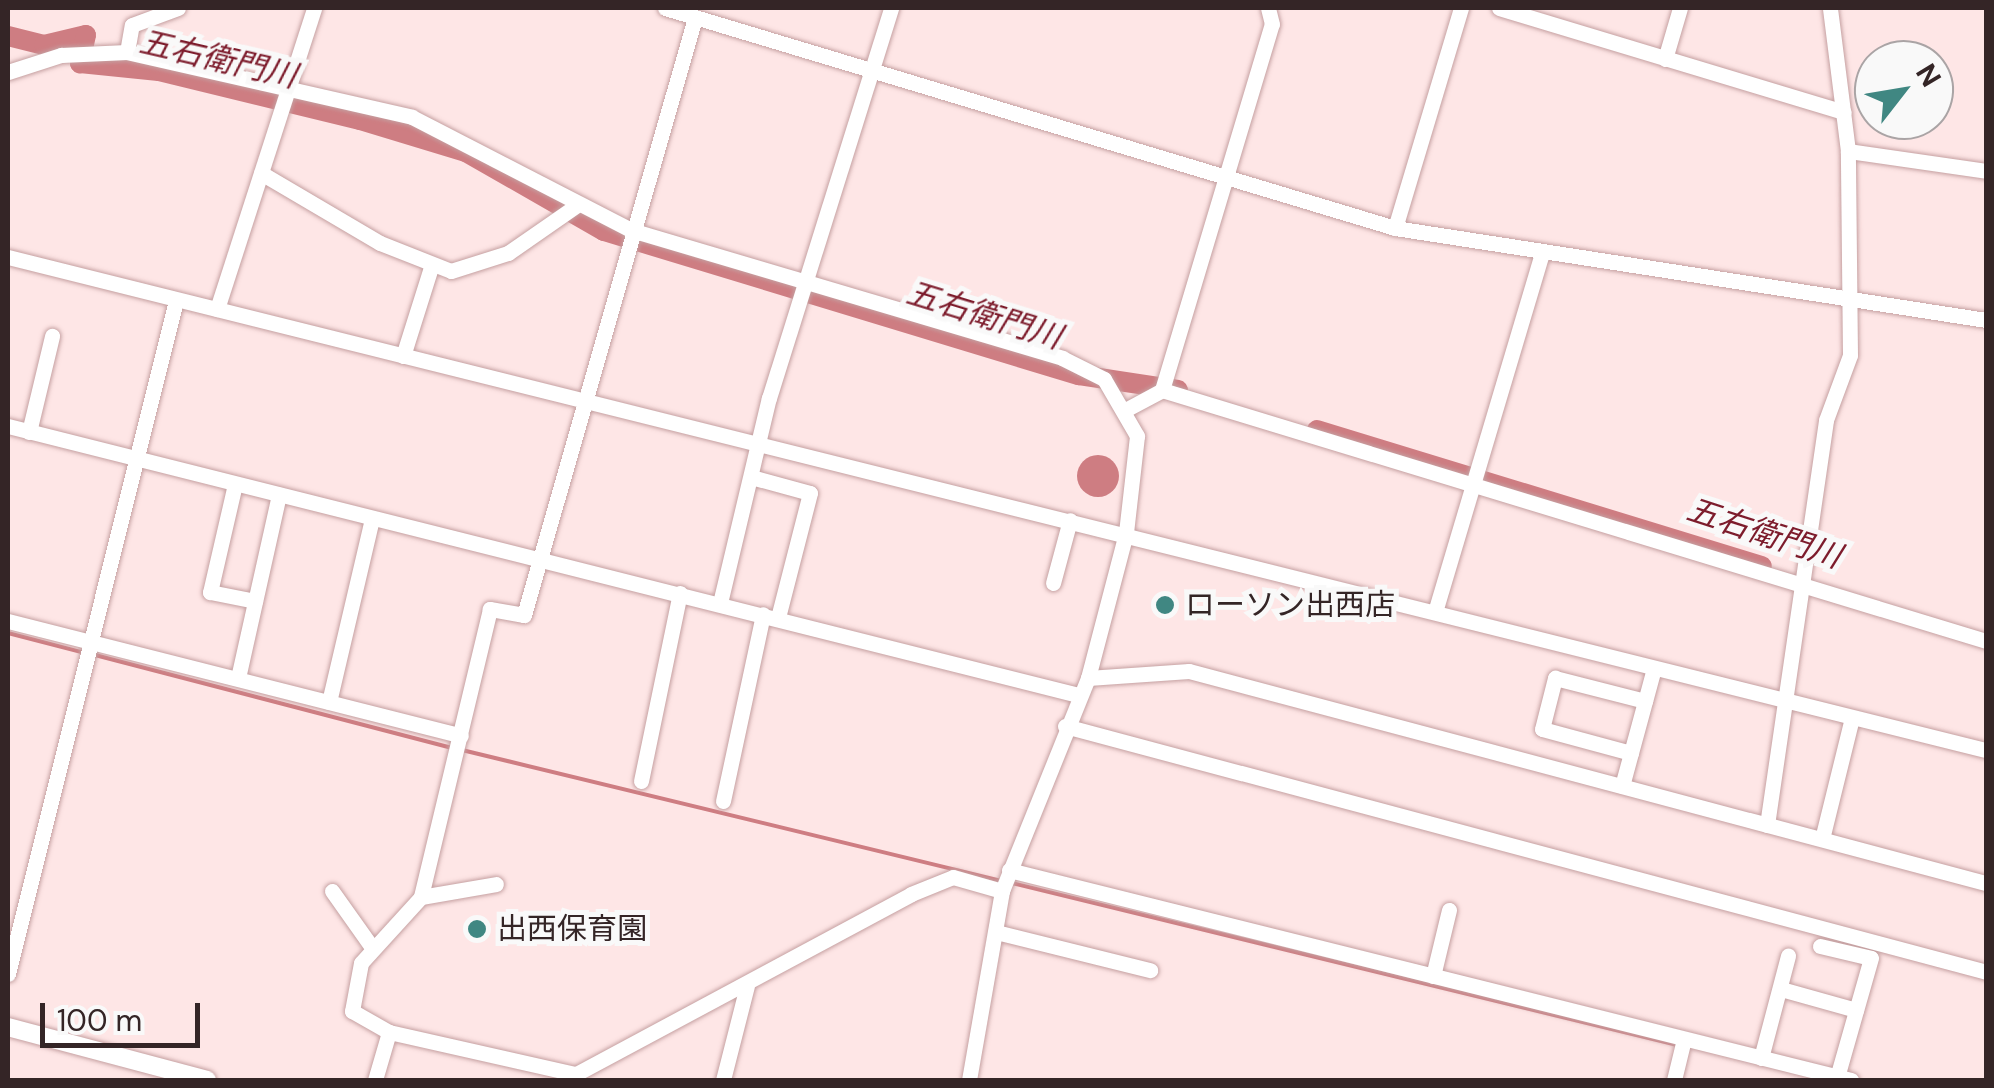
<!DOCTYPE html>
<meta charset="utf-8">
<style>
body{margin:0}
#map{position:relative;width:1994px;height:1088px;overflow:hidden;background:#fee6e6;font-family:"DM Sans","Noto Sans JP",sans-serif}
div>[style]{position:absolute}
.water>*{inset:0;background:#ce7d82}
.round{border-radius:50%}
.stream>*{height:4px;margin:-2px;padding:0 2px;transform-origin:2px;border-radius:2px;background:#ce7d82}
.river>*{height:20px;margin:-10px;padding:0 10px;transform-origin:10px;border-radius:10px;background:#ce7d82}
.roads{filter:drop-shadow(0 0 2px #c5a0a1) drop-shadow(0 0 2px #c5a0a1)}
.minor>*{height:15px;margin:-7.5px;padding:0 7.5px;transform-origin:7.5px;border-radius:7.5px;background:#fff}
.major>*{height:18px;margin:-9px;padding:0 9px;transform-origin:9px;border-radius:9px;background:#fff}
.dots>*{width:28px;height:28px;translate:-50% -50%;box-sizing:border-box;border:5px solid #f9f9f9;border-radius:50%}
span{translate:-50% -50%;white-space:nowrap;text-align:center;line-height:1.15;-webkit-text-stroke:10px #f9f9f9;paint-order:stroke}
.poi-label{font-size:30px;color:#342526}
.left{translate:0 -50%;text-align:left}
.water-label{font-size:32px;color:#7d1c2c;font-style:italic}
.frame{position:absolute;inset:0;border:10px solid #342526;pointer-events:none}
.north{position:absolute;left:1854px;top:40px;width:100px;height:100px;box-sizing:border-box;background:#f9f9f9;border:2px solid #aaa4a5;border-radius:50%;rotate:59deg;font-size:28px;font-weight:700;line-height:40px;text-align:center;color:#342526}
.north::after{content:'';display:block;margin:auto;width:35px;height:45px;background:#408782;clip-path:polygon(50% 0,100% 100%,50% 72%,0 100%)}
.scale{position:absolute;left:40px;top:1003px;width:160px;height:45px;box-sizing:border-box;border:5px solid #342526;border-top:0;padding-left:12px;font-size:30px;line-height:35px;white-space:nowrap;color:#342526;-webkit-text-stroke:8px #f9f9f9;paint-order:stroke}
</style>
<div id="map">
<div class="water">
<div class="round" style="left:1077px;top:455px;width:42px;height:42px"></div>
</div>
<div class="stream">
<div style="left:8px;top:633px;width:80px;rotate:14.6deg"></div>
<div style="left:95px;top:655px;width:370px;rotate:14.6deg"></div>
<div style="left:462px;top:750px;width:556px;rotate:13.64deg"></div>
<div style="left:1012px;top:883px;width:684px;rotate:13.69deg"></div>
</div>
<div class="river">
<div style="left:8px;top:36px;width:37px;rotate:14deg"></div>
<div style="left:44px;top:45px;width:43px;rotate:-13.4deg"></div>
<div style="left:86px;top:35px;width:29px;rotate:102deg"></div>
<div style="left:80px;top:63px;width:79px;rotate:5.8deg"></div>
<div style="left:159px;top:71px;width:207px;rotate:13.7deg"></div>
<div style="left:360px;top:120px;width:111px;rotate:16.8deg"></div>
<div style="left:466px;top:152px;width:159px;rotate:29.8deg"></div>
<div style="left:604px;top:231px;width:496px;rotate:16.9deg"></div>
<div style="left:1079px;top:375px;width:100px;rotate:8.6deg"></div>
<div style="left:1317px;top:430px;width:465px;rotate:17deg"></div>
</div>
<div class="roads">
<div class="minor">
<div style="left:665px;top:8px;width:762px;rotate:16.77deg"></div>
<div style="left:1395px;top:228px;width:598px;rotate:8.85deg"></div>
<div style="left:1499px;top:8px;width:360px;rotate:16.8deg"></div>
<div style="left:694px;top:21px;width:618px;rotate:105.97deg"></div>
<div style="left:524px;top:615px;width:35px;rotate:-170deg"></div>
<div style="left:490px;top:609px;width:296px;rotate:103.5deg"></div>
<div style="left:421px;top:897px;width:89px;rotate:132.3deg"></div>
<div style="left:361px;top:963px;width:49px;rotate:100.6deg"></div>
<div style="left:352px;top:1011px;width:43px;rotate:29.6deg"></div>
<div style="left:389px;top:1032px;width:192px;rotate:12.7deg"></div>
<div style="left:576px;top:1074px;width:380px;rotate:-28.2deg"></div>
<div style="left:911px;top:894px;width:45px;rotate:-22deg"></div>
<div style="left:953px;top:877px;width:51px;rotate:15.9deg"></div>
<div style="left:127px;top:52px;width:27px;rotate:-80deg"></div>
<div style="left:132px;top:25px;width:49px;rotate:-20.3deg"></div>
<div style="left:1665px;top:59px;width:53px;rotate:-73.6deg"></div>
<div style="left:8px;top:72px;width:56px;rotate:-17.8deg"></div>
<div style="left:61px;top:55px;width:66px;rotate:-2.6deg"></div>
<div style="left:127px;top:52px;width:292px;rotate:12.8deg"></div>
<div style="left:412px;top:117px;width:246px;rotate:27.3deg"></div>
<div style="left:631px;top:230px;width:450px;rotate:16.5deg"></div>
<div style="left:1062px;top:358px;width:47px;rotate:26.6deg"></div>
<div style="left:1104px;top:379px;width:66px;rotate:59.9deg"></div>
<div style="left:1137px;top:436px;width:98px;rotate:96.5deg"></div>
<div style="left:1126px;top:533px;width:150px;rotate:104.7deg"></div>
<div style="left:1088px;top:678px;width:230px;rotate:112deg"></div>
<div style="left:1002px;top:891px;width:192px;rotate:99.9deg"></div>
<div style="left:1848px;top:151px;width:139px;rotate:8.2deg"></div>
<div style="left:261px;top:173px;width:138px;rotate:30.5deg"></div>
<div style="left:380px;top:243px;width:76px;rotate:21.5deg"></div>
<div style="left:451px;top:271px;width:60px;rotate:-17.5deg"></div>
<div style="left:508px;top:253px;width:84px;rotate:-34.8deg"></div>
<div style="left:1395px;top:228px;width:230px;rotate:-73.3deg"></div>
<div style="left:8px;top:257px;width:2039px;rotate:14deg"></div>
<div style="left:217px;top:309px;width:316px;rotate:-72.1deg"></div>
<div style="left:403px;top:356px;width:96px;rotate:-72.5deg"></div>
<div style="left:1162px;top:390px;width:382px;rotate:-73.3deg"></div>
<div style="left:1272px;top:24px;width:16px;rotate:-104deg"></div>
<div style="left:1127px;top:409px;width:40px;rotate:-28deg"></div>
<div style="left:1162px;top:390px;width:861px;rotate:16.94deg"></div>
<div style="left:8px;top:426px;width:1103px;rotate:14.11deg"></div>
<div style="left:29px;top:432px;width:99px;rotate:-76.5deg"></div>
<div style="left:751px;top:477px;width:61px;rotate:15.2deg"></div>
<div style="left:810px;top:493px;width:129px;rotate:104.4deg"></div>
<div style="left:235px;top:484px;width:111px;rotate:103deg"></div>
<div style="left:210px;top:592px;width:46px;rotate:11.3deg"></div>
<div style="left:1053px;top:583px;width:65px;rotate:-74.9deg"></div>
<div style="left:720px;top:603px;width:211px;rotate:-76.6deg"></div>
<div style="left:769px;top:398px;width:409px;rotate:-72.6deg"></div>
<div style="left:1435px;top:612px;width:374px;rotate:-73.4deg"></div>
<div style="left:8px;top:621px;width:467px;rotate:14.2deg"></div>
<div style="left:238px;top:678px;width:188px;rotate:-77.4deg"></div>
<div style="left:1088px;top:678px;width:101px;rotate:-4deg"></div>
<div style="left:1189px;top:671px;width:825px;rotate:14.9deg"></div>
<div style="left:329px;top:702px;width:189px;rotate:-76.8deg"></div>
<div style="left:1065px;top:726px;width:953px;rotate:14.95deg"></div>
<div style="left:1631px;top:753px;width:92px;rotate:-164.9deg"></div>
<div style="left:1542px;top:729px;width:53px;rotate:-75.7deg"></div>
<div style="left:1555px;top:678px;width:93px;rotate:14.3deg"></div>
<div style="left:641px;top:781px;width:192px;rotate:-78.3deg"></div>
<div style="left:1622px;top:786px;width:122px;rotate:-74.8deg"></div>
<div style="left:723px;top:801px;width:191px;rotate:-77.9deg"></div>
<div style="left:1767px;top:825px;width:409px;rotate:-81.7deg"></div>
<div style="left:1826px;top:420px;width:69px;rotate:-69.7deg"></div>
<div style="left:1850px;top:355px;width:204px;rotate:-90.6deg"></div>
<div style="left:1848px;top:151px;width:144px;rotate:-97.2deg"></div>
<div style="left:1822px;top:839px;width:125px;rotate:-76.1deg"></div>
<div style="left:1009px;top:870px;width:868px;rotate:14deg"></div>
<div style="left:332px;top:891px;width:71px;rotate:54.7deg"></div>
<div style="left:421px;top:897px;width:76px;rotate:-9.8deg"></div>
<div style="left:996px;top:932px;width:159px;rotate:13.9deg"></div>
<div style="left:1820px;top:946px;width:52px;rotate:13.2deg"></div>
<div style="left:1871px;top:958px;width:124px;rotate:105.9deg"></div>
<div style="left:8px;top:974px;width:695px;rotate:-76deg"></div>
<div style="left:1433px;top:976px;width:68px;rotate:-76.4deg"></div>
<div style="left:1781px;top:989px;width:78px;rotate:15.6deg"></div>
<div style="left:1761px;top:1058px;width:106px;rotate:-75.2deg"></div>
<div style="left:375px;top:1080px;width:50px;rotate:-73.7deg"></div>
<div style="left:723px;top:1080px;width:97px;rotate:-75.7deg"></div>
<div style="left:1674px;top:1080px;width:42px;rotate:-76.3deg"></div>
</div>
<div class="major">
<div style="left:8px;top:1027px;width:206px;rotate:14.9deg"></div>
</div>
</div>
<div class="dots">
<div style="left:1165px;top:605px;background:#408782"></div>
<div style="left:477px;top:929px;background:#408782"></div>
</div>
<div class="poi-label">
<span class="left" style="left:1185px;top:605px">ローソン出西店</span>
<span class="left" style="left:497px;top:929px">出西保育園</span>
</div>
<div class="water-label">
<span style="left:218px;top:59px;rotate:13deg">五右衛門川</span>
<span style="left:984px;top:315px;rotate:17deg">五右衛門川</span>
<span style="left:1764px;top:533px;rotate:18deg">五右衛門川</span>
</div>
<div class="frame"></div>
<div class="north">N</div>
<div class="scale">100 m</div>
</div>
